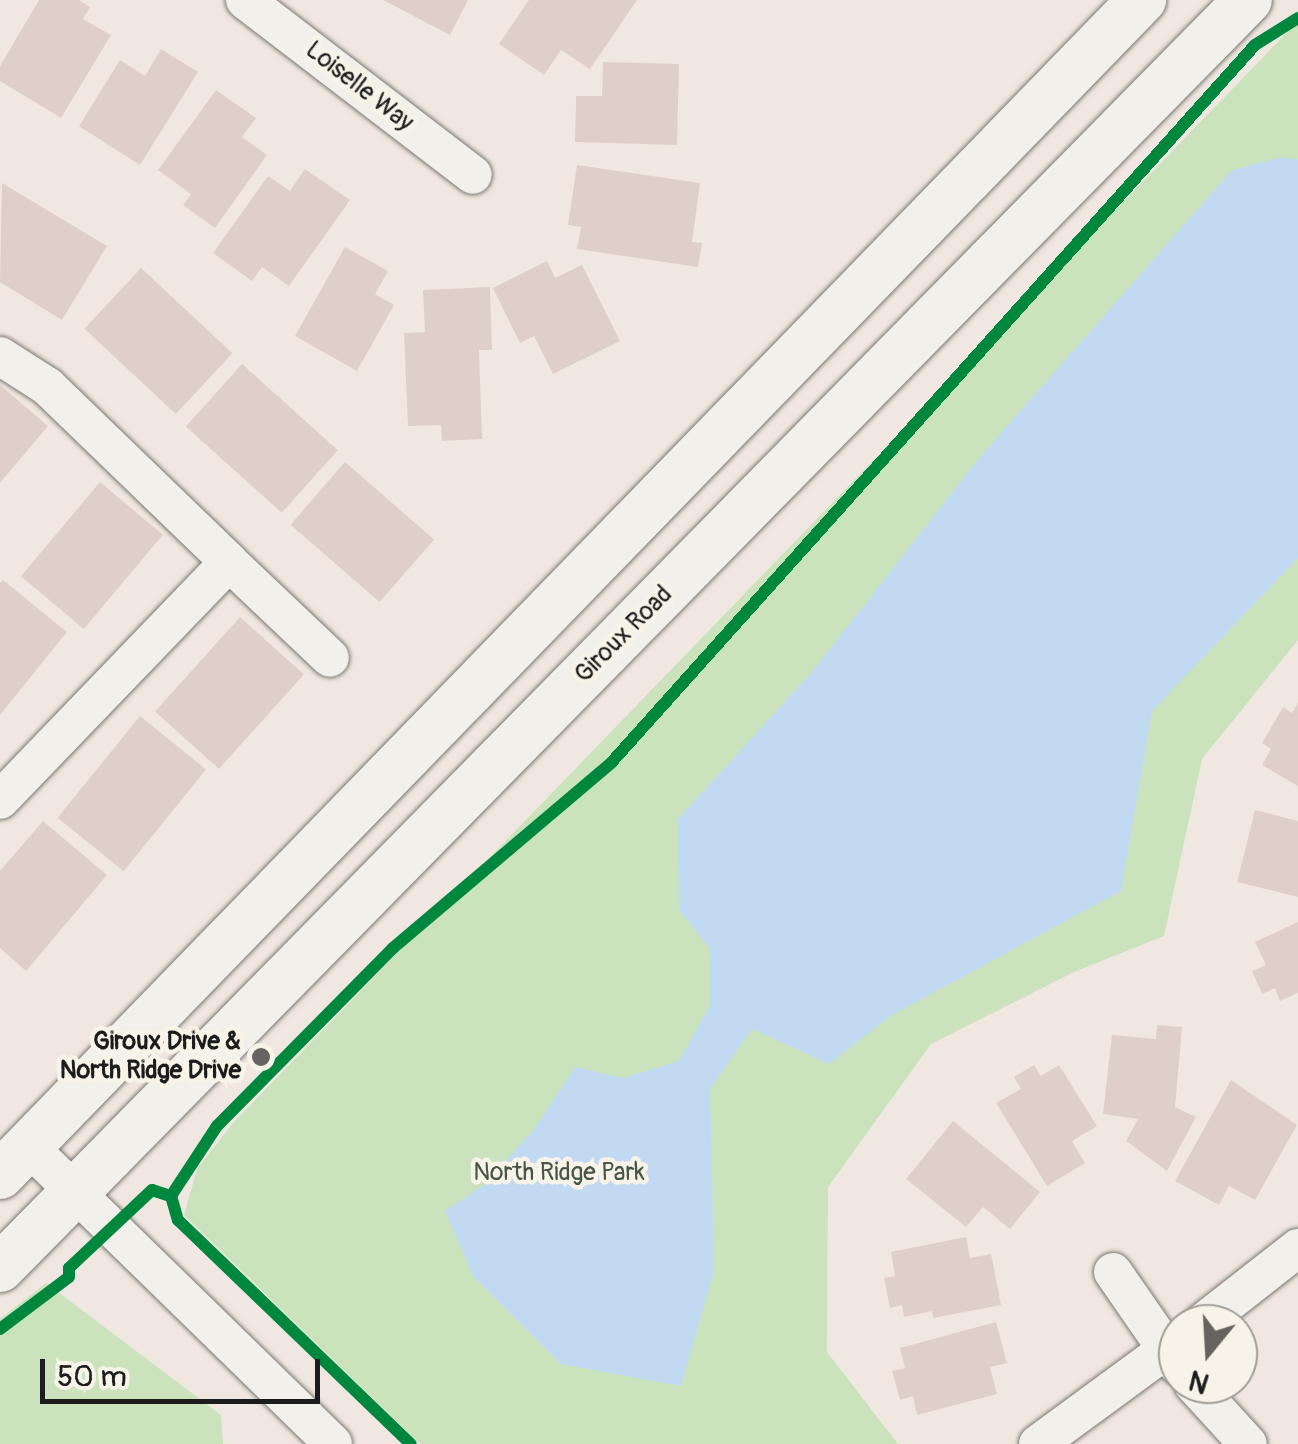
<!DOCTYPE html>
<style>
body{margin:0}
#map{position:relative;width:1298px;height:1444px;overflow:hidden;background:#f0e8e0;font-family:Pangolin,sans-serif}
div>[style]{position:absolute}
.green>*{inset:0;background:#cae3bd}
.water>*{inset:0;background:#c2daf1}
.building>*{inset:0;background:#ded0c8;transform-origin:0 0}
.roads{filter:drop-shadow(0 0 2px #7b7874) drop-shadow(0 0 2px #7b7874)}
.minor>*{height:38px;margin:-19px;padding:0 19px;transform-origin:19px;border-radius:19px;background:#f2f0eb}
.major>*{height:48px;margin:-24px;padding:0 24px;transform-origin:24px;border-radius:24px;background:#f2f0eb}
.cycleway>*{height:12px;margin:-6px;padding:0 6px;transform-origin:6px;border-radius:6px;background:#00873e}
.dots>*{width:28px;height:28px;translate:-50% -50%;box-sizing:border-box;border:5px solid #f7f3e8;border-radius:50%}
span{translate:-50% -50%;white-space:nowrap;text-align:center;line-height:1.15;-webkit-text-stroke:9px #f7f3e8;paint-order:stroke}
.street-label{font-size:25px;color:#1c1c1c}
.poi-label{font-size:25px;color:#1c1c1c;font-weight:700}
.right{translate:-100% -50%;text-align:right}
.park-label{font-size:25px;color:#475644}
.north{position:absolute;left:1158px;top:1304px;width:100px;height:100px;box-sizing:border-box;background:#f7f3e8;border:2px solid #9f9d96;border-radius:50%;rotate:198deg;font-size:28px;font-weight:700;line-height:40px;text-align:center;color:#1c1c1c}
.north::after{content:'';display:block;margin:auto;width:35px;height:45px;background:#666361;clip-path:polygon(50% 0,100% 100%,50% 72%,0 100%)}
.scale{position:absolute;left:40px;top:1359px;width:280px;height:45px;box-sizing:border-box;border:5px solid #1c1c1c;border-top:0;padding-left:12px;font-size:30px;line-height:35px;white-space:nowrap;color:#1c1c1c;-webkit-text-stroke:8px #f7f3e8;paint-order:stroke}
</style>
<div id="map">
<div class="green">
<div style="clip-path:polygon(1298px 21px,1298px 640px,1202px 759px,1164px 936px,1074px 972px,931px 1044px,828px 1187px,827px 1352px,898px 1444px,420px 1444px,184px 1215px,197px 1169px,233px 1123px)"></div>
<div style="clip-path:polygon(46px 1283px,221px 1415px,223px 1444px,0 1444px,0 1319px)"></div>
</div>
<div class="water">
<div style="clip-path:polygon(1279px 158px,1298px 159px,1298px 558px,1152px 711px,1121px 891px,892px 1015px,829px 1064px,752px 1029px,710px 1089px,714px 1271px,681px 1386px,561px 1364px,473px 1276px,445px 1211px,485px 1184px,535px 1128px,575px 1067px,623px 1078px,679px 1061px,709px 1007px,710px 949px,679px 910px,677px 820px,811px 673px,980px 457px,1232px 170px)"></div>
</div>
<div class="building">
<div style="clip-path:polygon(39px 0,79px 0,90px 7px,83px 19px,111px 35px,61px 118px,0 81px,0 66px)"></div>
<div style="clip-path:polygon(383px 0,468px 0,450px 35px)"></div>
<div style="clip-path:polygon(529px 0,637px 0,590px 69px,561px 50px,544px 75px,499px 44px)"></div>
<div style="clip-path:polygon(161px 49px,198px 72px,140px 165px,79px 126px,120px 60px,145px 76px)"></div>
<div style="clip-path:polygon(603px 62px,679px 64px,677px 145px,575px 142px,576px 96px,602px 96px)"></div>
<div style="clip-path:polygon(216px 90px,256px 118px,242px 137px,267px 155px,215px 228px,183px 205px,191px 194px,158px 170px)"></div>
<div style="clip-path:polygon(577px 165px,700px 183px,692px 242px,702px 243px,698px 267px,577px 249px,581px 227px,568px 225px)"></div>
<div style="clip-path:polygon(305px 169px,350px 200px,289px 286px,262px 267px,252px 281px,213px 253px,268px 176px,290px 191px)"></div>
<div style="clip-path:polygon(2px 183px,107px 246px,62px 320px,0 282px)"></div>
<div style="clip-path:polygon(345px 247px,388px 271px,375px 294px,394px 305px,357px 371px,295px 336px)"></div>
<div style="clip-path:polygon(547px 261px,555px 278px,582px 265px,620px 341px,553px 374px,534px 336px,520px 343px,493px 288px)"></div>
<div style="left:141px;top:268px;width:125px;height:83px;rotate:43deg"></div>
<div style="clip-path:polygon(490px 287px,492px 350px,479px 350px,482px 439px,442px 441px,441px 425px,408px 426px,404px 333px,425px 332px,423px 290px)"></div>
<div style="left:242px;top:364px;width:129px;height:84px;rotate:42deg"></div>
<div style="clip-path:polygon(0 385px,48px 426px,0 483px)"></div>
<div style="left:345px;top:462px;width:118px;height:83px;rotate:41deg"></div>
<div style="left:100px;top:482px;width:82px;height:123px;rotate:40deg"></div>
<div style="clip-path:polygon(3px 580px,67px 632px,0 715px,0 583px)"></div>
<div style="left:240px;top:617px;width:86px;height:127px;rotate:42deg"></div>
<div style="clip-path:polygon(1298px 703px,1298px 786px,1262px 765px,1271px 749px,1262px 743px,1283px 707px,1292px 713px)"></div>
<div style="left:140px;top:716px;width:85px;height:131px;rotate:39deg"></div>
<div style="clip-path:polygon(1255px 810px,1298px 821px,1298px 897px,1237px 882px)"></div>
<div style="clip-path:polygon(43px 821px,107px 875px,26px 971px,0 948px,0 871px)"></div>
<div style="clip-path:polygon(1298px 922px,1298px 993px,1280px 1001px,1275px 988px,1262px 994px,1252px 971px,1266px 965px,1255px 942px)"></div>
<div style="clip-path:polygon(1157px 1025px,1182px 1027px,1175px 1107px,1196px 1117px,1167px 1171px,1126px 1141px,1138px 1119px,1103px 1114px,1112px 1035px,1156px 1039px)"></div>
<div style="clip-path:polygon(1034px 1065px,1041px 1076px,1059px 1065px,1097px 1126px,1072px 1141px,1085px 1163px,1047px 1186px,996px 1103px,1021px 1089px,1014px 1077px)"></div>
<div style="clip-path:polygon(1231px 1080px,1297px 1125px,1255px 1200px,1229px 1186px,1219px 1205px,1175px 1181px)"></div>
<div style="clip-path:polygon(953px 1121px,1040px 1192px,1010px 1229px,983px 1207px,966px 1227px,906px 1179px)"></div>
<div style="clip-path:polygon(966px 1237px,970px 1258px,991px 1254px,1001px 1305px,933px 1318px,932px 1311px,904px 1317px,902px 1305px,890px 1308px,884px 1278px,895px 1276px,891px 1252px)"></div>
<div style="clip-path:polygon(996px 1322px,1007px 1363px,990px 1367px,997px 1394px,917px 1415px,913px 1396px,900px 1400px,892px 1371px,905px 1368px,900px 1348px)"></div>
</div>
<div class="roads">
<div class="minor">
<div style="left:245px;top:0;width:287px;rotate:37.5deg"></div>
<div style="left:0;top:356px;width:56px;rotate:32.6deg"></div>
<div style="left:47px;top:386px;width:253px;rotate:44deg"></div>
<div style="left:229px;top:562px;width:330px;rotate:133.9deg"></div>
<div style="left:229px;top:562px;width:139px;rotate:43.5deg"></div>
<div style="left:28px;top:1146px;width:426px;rotate:44.3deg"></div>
<div style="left:1113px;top:1272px;width:114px;rotate:55.3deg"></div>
<div style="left:1201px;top:1324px;width:123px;rotate:-38.1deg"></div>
<div style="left:1193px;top:1384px;width:81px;rotate:47.5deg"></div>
<div style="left:1038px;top:1444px;width:174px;rotate:-36.3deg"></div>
</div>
<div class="major">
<div style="left:0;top:1175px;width:1639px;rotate:-45.82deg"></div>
<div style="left:0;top:1268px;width:1779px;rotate:-45.46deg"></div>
</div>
</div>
<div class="cycleway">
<div style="left:171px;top:1196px;width:25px;rotate:74deg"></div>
<div style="left:178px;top:1220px;width:323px;rotate:43.9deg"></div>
<div style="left:0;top:1329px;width:86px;rotate:-37deg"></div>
<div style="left:69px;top:1277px;width:9px;rotate:-90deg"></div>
<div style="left:69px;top:1268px;width:114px;rotate:-43.2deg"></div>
<div style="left:152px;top:1190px;width:20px;rotate:18deg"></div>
<div style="left:171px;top:1196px;width:84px;rotate:-56.7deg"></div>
<div style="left:217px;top:1126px;width:250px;rotate:-45.3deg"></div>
<div style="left:393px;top:948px;width:286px;rotate:-40.3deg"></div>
<div style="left:611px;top:763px;width:964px;rotate:-48.11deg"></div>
<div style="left:1255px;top:45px;width:51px;rotate:-32.1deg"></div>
</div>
<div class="dots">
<div style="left:261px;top:1057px;background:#666361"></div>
</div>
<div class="street-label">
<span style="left:359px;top:87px;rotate:38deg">Loiselle Way</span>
<span style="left:624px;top:635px;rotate:-45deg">Giroux Road</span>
</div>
<div class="poi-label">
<span class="right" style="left:241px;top:1057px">Giroux Drive &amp;<br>North Ridge Drive</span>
</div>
<div class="park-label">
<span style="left:559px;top:1173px">North Ridge Park</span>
</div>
<div class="north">N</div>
<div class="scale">50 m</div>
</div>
